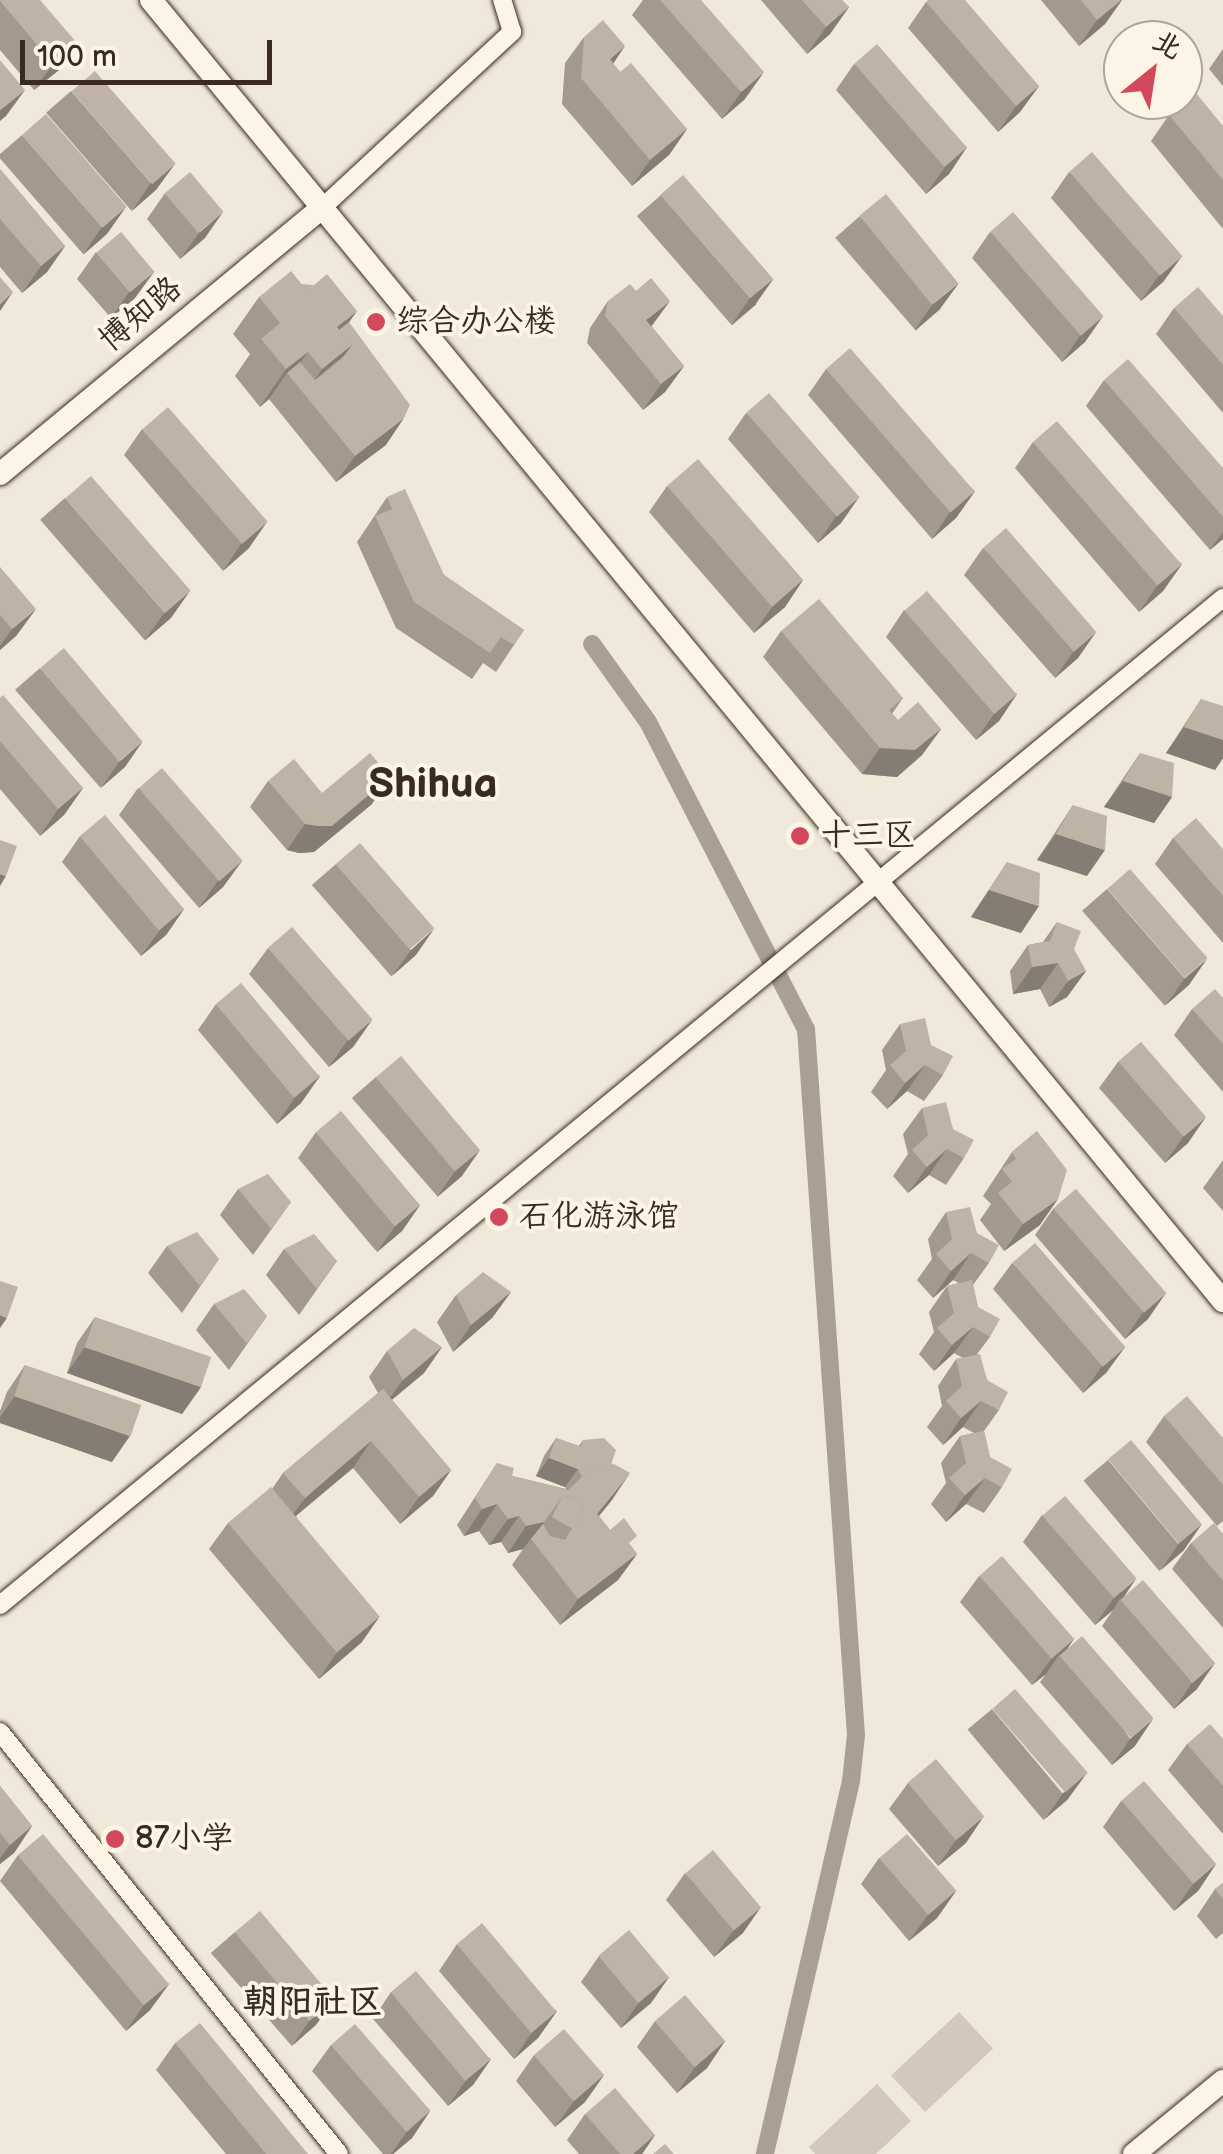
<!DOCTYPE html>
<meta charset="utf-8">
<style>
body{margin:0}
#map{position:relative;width:1223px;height:2154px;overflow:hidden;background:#f0e9d9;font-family:"Balsamiq Sans","LXGW WenKai TC",sans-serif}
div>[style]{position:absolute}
.green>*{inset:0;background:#d2c9ba;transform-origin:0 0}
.canal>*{height:18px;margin:-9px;padding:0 9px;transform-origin:9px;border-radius:9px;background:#aaa091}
.roads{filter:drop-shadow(0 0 2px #3b2a1e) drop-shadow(0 0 2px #3b2a1e)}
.minor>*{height:18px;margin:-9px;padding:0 9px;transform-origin:9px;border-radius:9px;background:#fcf5e5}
.tertiary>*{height:22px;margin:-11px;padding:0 11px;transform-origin:11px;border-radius:11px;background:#fcf5e5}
.wall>*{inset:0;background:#a39a8d;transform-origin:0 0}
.shaded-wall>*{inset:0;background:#857d73}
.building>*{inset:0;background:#beb3a4;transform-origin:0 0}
.dots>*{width:28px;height:28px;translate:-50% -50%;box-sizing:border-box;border:5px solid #fcf5e5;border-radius:50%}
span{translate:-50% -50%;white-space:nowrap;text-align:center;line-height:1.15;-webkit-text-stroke:8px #fcf5e5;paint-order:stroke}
.street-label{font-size:32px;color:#3b2a1e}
.poi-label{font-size:32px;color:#3b2a1e}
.left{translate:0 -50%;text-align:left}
.neighbourhood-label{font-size:35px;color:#3b2a1e;font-weight:700}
.district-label{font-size:42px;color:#3b2a1e;font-weight:700}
.north{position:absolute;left:1103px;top:20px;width:100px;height:100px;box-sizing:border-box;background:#fcf5e5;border:2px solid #afa495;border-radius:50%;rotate:30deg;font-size:28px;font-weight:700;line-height:40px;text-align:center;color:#3b2a1e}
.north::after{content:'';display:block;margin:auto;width:35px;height:45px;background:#d1495b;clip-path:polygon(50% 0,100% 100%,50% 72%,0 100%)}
.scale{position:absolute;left:20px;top:40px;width:252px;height:45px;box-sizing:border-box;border:5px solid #3b2a1e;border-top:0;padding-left:12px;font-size:30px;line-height:35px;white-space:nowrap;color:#3b2a1e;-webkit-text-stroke:8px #fcf5e5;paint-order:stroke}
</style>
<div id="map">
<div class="green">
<div style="left:959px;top:2012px;width:50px;height:93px;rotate:47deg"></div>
<div style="clip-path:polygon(877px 2084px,911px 2121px,876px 2154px,815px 2154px,809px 2147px)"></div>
</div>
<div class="canal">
<div style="left:592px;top:644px;width:96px;rotate:54.3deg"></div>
<div style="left:648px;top:722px;width:345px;rotate:62.8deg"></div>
<div style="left:806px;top:1029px;width:708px;rotate:85.95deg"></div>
<div style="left:856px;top:1735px;width:46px;rotate:96.2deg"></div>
<div style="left:851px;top:1781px;width:383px;rotate:103deg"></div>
</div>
<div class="roads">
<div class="minor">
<div style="left:323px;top:207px;width:258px;rotate:-42.8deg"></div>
<div style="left:512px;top:32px;width:34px;rotate:-107deg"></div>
<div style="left:0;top:1605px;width:1584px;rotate:-39.47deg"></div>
<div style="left:0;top:1732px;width:541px;rotate:51.22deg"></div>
</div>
<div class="tertiary">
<div style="left:151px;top:0;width:1686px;rotate:50.51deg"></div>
<div style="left:0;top:474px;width:419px;rotate:-39.6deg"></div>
<div style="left:1134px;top:2154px;width:115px;rotate:-39.4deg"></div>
</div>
</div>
<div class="wall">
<div style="clip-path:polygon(0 0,59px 70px,34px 90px,0 50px)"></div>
<div style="clip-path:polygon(643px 0,701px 0,745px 99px,722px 119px,632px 15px)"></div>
<div style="clip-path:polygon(761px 0,842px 0,849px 7px,830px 34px,807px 54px)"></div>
<div style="clip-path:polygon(1041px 0,1122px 0,1105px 24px,1079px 46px)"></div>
<div style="clip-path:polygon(926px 2px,1039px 86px,1020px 112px,998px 132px,908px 28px)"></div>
<div style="clip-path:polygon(584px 37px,620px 72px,687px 129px,669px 155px,632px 186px,562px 104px,565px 63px)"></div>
<div style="clip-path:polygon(1223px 49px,1223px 86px,1209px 69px)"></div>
<div style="clip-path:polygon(854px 64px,967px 147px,949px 174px,926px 194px,836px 90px)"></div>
<div style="left:71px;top:91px;width:130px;height:33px;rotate:49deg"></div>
<div style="clip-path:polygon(1169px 115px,1223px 126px,1223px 229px,1151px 141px)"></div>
<div style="left:22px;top:135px;width:130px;height:32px;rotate:49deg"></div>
<div style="clip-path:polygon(0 169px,65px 246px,47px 272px,22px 293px,0 267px)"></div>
<div style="clip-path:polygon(1069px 172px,1182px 256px,1163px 282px,1141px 301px,1051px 198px)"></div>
<div style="clip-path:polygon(165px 193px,205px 238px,180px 259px,147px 219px)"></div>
<div style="left:661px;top:195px;width:145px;height:32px;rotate:49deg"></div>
<div style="left:860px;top:216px;width:123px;height:33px;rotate:49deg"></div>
<div style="clip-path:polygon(990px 232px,1103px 316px,1085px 342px,1062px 362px,972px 258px)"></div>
<div style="clip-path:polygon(96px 252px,135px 298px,111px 318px,77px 279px)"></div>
<div style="clip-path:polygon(301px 284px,349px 322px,386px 445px,336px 482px,269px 399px,260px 407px,235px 376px,250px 354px,233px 334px,259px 297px)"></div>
<div style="clip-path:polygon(636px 291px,652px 327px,684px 366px,665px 392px,643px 410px,587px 343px,590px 328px,608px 301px)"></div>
<div style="clip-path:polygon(1174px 308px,1223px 316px,1223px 413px,1156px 334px)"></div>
<div style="clip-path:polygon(826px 369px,975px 491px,956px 518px,932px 539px,808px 395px)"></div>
<div style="clip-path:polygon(1104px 380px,1223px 468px,1223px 539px,1210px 550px,1086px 406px)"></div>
<div style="clip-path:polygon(746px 413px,859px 497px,841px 523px,818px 543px,728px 439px)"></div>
<div style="clip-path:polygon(142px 429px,249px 548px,223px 571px,124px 455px)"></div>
<div style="clip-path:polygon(1033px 442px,1182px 564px,1163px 591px,1139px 612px,1015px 468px)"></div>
<div style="clip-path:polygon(667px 486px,803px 580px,785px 607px,754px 633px,649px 512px)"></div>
<div style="clip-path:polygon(387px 497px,444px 575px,524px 630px,496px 672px,483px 663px,472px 679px,396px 628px,357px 542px)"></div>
<div style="left:65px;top:498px;width:160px;height:33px;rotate:49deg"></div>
<div style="clip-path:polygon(983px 548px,1096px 632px,1078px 658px,1055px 678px,964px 575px)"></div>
<div style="clip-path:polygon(0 567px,17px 635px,0 650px)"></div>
<div style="clip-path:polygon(904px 610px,1017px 694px,999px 721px,976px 740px,886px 637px)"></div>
<div style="clip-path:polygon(781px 631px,903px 698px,892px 714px,898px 720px,941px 729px,922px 755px,897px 777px,862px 774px,763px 657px)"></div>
<div style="left:40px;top:668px;width:130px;height:33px;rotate:49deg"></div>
<div style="clip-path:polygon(0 698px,83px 788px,64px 815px,40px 836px,0 789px)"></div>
<div style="clip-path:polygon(1201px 699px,1223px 740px,1223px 758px,1215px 770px,1166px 753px)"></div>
<div style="clip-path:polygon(1140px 753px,1172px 797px,1154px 823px,1104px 807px)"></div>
<div style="clip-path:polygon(268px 781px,322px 793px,372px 804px,314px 852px,299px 853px,287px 850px,250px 807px)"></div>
<div style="clip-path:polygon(138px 788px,242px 861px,223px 887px,199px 908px,119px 815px)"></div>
<div style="clip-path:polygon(1073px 805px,1087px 876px,1037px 860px)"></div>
<div style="clip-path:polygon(80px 836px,184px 909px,166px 935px,141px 956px,62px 862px)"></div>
<div style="clip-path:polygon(1173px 838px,1223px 849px,1223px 943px,1155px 864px)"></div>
<div style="clip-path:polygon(1007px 862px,1021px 933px,971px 917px)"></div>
<div style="left:336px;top:864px;width:121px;height:32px;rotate:49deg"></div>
<div style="left:1107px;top:889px;width:126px;height:33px;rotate:49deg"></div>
<div style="clip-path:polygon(1057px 922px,1086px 971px,1067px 997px,1049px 1007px,1040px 989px,1013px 994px,1010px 971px,1028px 945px,1043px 942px)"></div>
<div style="clip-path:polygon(268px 948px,372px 1020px,353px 1047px,329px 1067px,249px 974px)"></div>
<div style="clip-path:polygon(1223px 998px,1223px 1092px,1174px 1035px,1192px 1009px)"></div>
<div style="clip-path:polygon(216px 1004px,320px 1076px,301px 1103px,277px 1124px,198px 1030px)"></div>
<div style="clip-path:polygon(900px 1024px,931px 1045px,943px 1075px,924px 1101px,907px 1091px,887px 1109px,871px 1092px,886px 1070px,882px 1050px)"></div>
<div style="clip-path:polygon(1141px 1042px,1188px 1143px,1165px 1163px,1099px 1088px,1118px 1062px)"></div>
<div style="left:376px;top:1077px;width:131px;height:32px;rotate:49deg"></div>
<div style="clip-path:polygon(922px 1108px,964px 1158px,946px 1185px,929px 1175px,908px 1193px,893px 1176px,908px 1154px,903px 1134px)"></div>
<div style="clip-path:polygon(1037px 1131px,1040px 1225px,1004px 1251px,980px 1220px,991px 1204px,983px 1196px,1012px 1152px)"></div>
<div style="clip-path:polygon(316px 1132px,420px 1205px,402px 1231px,377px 1252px,298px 1158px)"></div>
<div style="clip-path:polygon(1223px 1160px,1223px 1211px,1203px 1188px)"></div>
<div style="clip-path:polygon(238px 1189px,291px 1202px,253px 1255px,220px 1215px)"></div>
<div style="clip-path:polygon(1076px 1189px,1148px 1319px,1125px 1339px,1035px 1235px,1053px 1209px)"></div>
<div style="clip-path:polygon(946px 1212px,977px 1233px,989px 1263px,973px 1285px,978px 1307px,990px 1337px,977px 1354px,999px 1410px,984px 1431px,990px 1457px,1002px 1487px,984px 1513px,966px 1504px,946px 1522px,931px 1504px,946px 1483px,941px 1463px,960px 1436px,974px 1433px,963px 1427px,943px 1445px,927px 1427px,942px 1406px,938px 1386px,956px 1359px,963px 1358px,954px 1353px,934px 1371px,919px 1354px,934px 1332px,929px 1312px,947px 1286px,959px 1283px,953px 1280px,933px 1298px,917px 1280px,932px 1259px,928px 1239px)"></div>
<div style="clip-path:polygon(167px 1246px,219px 1259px,182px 1313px,148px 1273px)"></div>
<div style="clip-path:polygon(284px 1249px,337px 1261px,299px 1315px,266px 1275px)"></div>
<div style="clip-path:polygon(1012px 1263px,1125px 1347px,1106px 1373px,1083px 1393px,993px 1289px)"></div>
<div style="clip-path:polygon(511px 1292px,492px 1318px,453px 1352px,437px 1322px,456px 1295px)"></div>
<div style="clip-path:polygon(214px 1304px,267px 1316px,229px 1370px,196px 1330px)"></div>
<div style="clip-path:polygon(95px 1317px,201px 1387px,182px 1414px,67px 1373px,77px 1343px)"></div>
<div style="clip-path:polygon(442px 1347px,424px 1373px,392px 1400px,451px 1470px,433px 1496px,400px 1524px,353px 1468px,296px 1516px,362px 1642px,319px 1679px,209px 1549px,228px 1523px,272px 1489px,283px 1473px,378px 1393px,369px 1377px,387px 1351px)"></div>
<div style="clip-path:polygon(25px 1365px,112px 1462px,0 1423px,0 1411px,7px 1392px)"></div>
<div style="clip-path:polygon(1164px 1416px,1223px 1438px,1223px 1521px,1217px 1526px,1146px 1442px)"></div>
<div style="clip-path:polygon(556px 1438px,579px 1446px,583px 1440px,611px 1465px,612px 1500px,599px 1516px,610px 1530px,631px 1546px,637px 1554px,618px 1580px,560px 1625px,512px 1565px,523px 1549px,508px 1553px,501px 1542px,489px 1545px,479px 1531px,464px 1536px,457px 1525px,497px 1463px,512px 1476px,566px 1489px,565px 1487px,536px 1476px,544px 1456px)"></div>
<div style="left:1108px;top:1460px;width:118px;height:32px;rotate:50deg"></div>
<div style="clip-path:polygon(1042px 1515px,1125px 1595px,1197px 1689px,1174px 1709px,1102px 1626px,1113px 1610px,1095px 1625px,1023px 1542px)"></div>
<div style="clip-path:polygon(1223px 1534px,1223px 1628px,1172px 1569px,1191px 1543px)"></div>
<div style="clip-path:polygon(979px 1576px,1074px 1639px,1068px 1647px,1135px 1746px,1112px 1765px,1040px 1682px,1046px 1674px,1032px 1685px,960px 1602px)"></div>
<div style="left:992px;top:1709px;width:118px;height:32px;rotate:50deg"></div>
<div style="clip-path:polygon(1223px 1739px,1223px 1834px,1168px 1770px,1187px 1744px)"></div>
<div style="clip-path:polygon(908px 1783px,966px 1843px,938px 1866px,889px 1809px)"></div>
<div style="clip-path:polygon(0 1786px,32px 1826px,14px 1853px,0 1864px)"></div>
<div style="clip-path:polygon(1121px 1801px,1216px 1864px,1198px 1891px,1174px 1911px,1103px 1827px)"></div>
<div style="clip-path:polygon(18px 1855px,169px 1984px,150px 2010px,126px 2031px,0 1881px)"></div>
<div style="clip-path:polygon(879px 1858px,956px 1891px,937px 1918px,909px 1941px,861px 1884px)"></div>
<div style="clip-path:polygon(685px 1873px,743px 1933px,714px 1957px,666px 1900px)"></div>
<div style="clip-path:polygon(1223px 1883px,1223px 1933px,1216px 1939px,1197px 1916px,1215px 1889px)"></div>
<div style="left:235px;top:1932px;width:123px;height:32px;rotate:49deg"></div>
<div style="clip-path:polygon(457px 1944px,557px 2011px,538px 2038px,514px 2059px,439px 1971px)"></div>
<div style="clip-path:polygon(599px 1956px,669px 1977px,651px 2003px,621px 2028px,581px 1982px)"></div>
<div style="clip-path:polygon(391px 1992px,491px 2059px,473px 2085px,448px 2106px,373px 2019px)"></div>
<div style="clip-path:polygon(655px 2021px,725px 2041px,707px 2068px,677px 2093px,637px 2047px)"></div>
<div style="clip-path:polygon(175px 2043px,308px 2154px,226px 2154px,156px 2070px)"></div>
<div style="clip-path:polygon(331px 2045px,430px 2111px,412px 2138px,393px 2154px,383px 2154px,312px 2071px)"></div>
<div style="clip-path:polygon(534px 2055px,604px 2075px,585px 2102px,555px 2127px,516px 2081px)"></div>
<div style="clip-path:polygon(585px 2114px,655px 2135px,642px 2154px,579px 2154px,567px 2140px)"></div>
</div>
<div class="shaded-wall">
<div style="clip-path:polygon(1122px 0,1105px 24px,1079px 46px,1097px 20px)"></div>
<div style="clip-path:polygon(849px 7px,830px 34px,807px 54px,826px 27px)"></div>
<div style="clip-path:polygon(77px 43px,59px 70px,34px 90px,53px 64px)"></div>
<div style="clip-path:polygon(625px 46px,607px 73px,610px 59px)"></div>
<div style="clip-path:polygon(764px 72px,745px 99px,722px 119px,741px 92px)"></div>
<div style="clip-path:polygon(1039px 86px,1020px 112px,998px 132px,1016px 106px)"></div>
<div style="clip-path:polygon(25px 90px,6px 116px,0 121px,0 110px)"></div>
<div style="clip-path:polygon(687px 129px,669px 155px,632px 186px,650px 160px)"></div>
<div style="clip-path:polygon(967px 147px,949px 174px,926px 194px,945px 167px)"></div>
<div style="clip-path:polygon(175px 164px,156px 190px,132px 211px,150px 184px)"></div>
<div style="clip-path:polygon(126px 207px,107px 234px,83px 255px,101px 228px)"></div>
<div style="clip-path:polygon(223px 212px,205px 238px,180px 259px,199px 233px)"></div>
<div style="clip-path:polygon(65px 246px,47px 272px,22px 293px,41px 266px)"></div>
<div style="clip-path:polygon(1182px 256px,1163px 282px,1141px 301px,1159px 275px)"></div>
<div style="clip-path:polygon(154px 272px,135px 298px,111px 318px,129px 292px)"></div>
<div style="clip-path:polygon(774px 278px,755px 305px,732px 324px,750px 298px)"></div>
<div style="clip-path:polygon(959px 283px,940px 309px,914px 331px,932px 305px)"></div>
<div style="clip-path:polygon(13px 292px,0 311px,0 304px)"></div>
<div style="clip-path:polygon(670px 301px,651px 327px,628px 346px,646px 320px)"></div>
<div style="clip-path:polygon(357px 311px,334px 344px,337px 327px)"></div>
<div style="clip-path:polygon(1103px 316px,1085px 342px,1062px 362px,1080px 336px)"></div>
<div style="clip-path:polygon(352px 345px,326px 382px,305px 395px,322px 369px)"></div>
<div style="clip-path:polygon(308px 352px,290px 377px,287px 373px,269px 399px,260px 407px,286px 369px)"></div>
<div style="clip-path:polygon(684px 366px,665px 392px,643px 410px,661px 384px)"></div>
<div style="clip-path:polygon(404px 418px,386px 445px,336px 482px,355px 456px)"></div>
<div style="clip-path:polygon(975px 491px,956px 518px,932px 539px,950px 512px)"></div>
<div style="clip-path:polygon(859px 497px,841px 523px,818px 543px,836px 516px)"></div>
<div style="clip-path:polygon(267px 522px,249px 548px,223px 571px,241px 544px)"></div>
<div style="clip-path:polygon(1223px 532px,1223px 539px,1210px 550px)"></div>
<div style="clip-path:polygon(1182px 564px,1163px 591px,1139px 612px,1157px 586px)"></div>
<div style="clip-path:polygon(803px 580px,785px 607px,754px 633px,772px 607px)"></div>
<div style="clip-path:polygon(190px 591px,171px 618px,145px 640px,164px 613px)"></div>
<div style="clip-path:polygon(36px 609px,17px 635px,0 650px,0 646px,12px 629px)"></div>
<div style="clip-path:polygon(1096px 632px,1078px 658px,1055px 678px,1073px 652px)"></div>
<div style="clip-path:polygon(1017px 694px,999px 721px,976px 740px,994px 714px)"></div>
<div style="clip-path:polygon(1184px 727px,1223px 740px,1223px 758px,1215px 770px,1166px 753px)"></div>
<div style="clip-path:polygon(941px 729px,922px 755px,897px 777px,862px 774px,880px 748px)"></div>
<div style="clip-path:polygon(143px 741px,125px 767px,101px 788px,119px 762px)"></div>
<div style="clip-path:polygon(390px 777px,372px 804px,314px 852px,299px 853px,287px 850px,305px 824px)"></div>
<div style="clip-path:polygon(1123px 781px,1172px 797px,1154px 823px,1104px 807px)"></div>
<div style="clip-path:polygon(83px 788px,64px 815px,40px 836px,58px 809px)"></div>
<div style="clip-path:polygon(1056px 834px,1105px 850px,1087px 876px,1037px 860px)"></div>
<div style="clip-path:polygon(242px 861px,223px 887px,199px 908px,217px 882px)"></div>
<div style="clip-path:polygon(0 874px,6px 876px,0 886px)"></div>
<div style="clip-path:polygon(989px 890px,1039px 906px,1021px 933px,971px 917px)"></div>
<div style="clip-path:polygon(184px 909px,166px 935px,141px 956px,160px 930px)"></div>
<div style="clip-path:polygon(434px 929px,416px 955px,392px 976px,411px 950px)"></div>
<div style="clip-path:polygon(1207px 959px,1189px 985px,1166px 1005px,1184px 979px)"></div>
<div style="clip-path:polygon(1058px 963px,1040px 989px,1013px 994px,1032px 967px)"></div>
<div style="clip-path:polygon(1086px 971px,1067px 997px,1049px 1007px,1068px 981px)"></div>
<div style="clip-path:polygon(372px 1020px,353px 1047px,329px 1067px,347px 1041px)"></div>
<div style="clip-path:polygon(925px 1065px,907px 1091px,887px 1109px,905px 1083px)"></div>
<div style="clip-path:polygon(320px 1076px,301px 1103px,277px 1124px,295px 1097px)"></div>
<div style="clip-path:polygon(1206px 1117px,1188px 1143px,1165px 1163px,1183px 1137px)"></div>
<div style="clip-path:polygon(947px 1149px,929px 1175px,908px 1193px,927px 1167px)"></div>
<div style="clip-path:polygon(480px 1150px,462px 1176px,437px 1197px,456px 1170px)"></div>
<div style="clip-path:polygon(1058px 1199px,1040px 1225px,1004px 1251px,1023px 1224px)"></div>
<div style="clip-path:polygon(420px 1205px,402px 1231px,377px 1252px,396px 1225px)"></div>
<div style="clip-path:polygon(971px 1253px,953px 1280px,933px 1298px,951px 1271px)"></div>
<div style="clip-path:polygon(511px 1292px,492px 1318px,453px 1352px,471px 1325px)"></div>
<div style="clip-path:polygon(1166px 1293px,1148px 1319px,1125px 1339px,1143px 1312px)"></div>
<div style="clip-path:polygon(0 1315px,7px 1318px,0 1328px)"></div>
<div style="clip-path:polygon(973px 1327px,954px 1353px,934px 1371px,952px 1345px)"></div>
<div style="clip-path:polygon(85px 1347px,201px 1387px,182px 1414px,67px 1373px)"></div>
<div style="clip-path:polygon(442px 1347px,424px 1373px,384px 1406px,403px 1380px)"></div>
<div style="clip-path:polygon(1125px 1347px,1106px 1373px,1083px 1393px,1102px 1366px)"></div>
<div style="clip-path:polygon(15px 1396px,130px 1436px,112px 1462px,0 1423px,0 1417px)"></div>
<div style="clip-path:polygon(981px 1401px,963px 1427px,943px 1445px,961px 1418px)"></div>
<div style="clip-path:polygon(371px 1441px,353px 1468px,286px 1524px,305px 1498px)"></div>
<div style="clip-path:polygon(549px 1458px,578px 1469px,565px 1487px,536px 1476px)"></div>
<div style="clip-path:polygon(451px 1470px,433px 1496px,400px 1524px,419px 1497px)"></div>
<div style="clip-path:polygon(630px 1473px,612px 1500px,579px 1540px,597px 1514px)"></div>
<div style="clip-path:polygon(985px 1478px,966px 1504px,946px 1522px,965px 1495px)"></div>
<div style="clip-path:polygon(497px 1504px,479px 1531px,464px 1536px,482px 1509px)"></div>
<div style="clip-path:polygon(519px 1516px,501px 1542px,489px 1545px,508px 1519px)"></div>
<div style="clip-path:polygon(545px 1521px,523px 1549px,508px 1553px,526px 1526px)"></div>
<div style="clip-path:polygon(1202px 1524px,1184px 1550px,1161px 1570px,1179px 1543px)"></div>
<div style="clip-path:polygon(637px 1554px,618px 1580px,560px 1625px,578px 1599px)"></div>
<div style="clip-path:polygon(1136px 1579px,1121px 1601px,1120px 1599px,1113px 1610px,1095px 1625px,1113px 1599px)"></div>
<div style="clip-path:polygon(380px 1616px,362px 1642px,319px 1679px,337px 1652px)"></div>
<div style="clip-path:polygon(1074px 1639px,1061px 1658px,1059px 1655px,1046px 1674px,1032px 1685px,1051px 1659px)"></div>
<div style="clip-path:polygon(1215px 1663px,1197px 1689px,1174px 1709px,1192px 1683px)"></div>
<div style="clip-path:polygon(1153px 1719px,1135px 1746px,1112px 1765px,1130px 1739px)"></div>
<div style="clip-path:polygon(1087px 1773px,1068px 1799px,1045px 1819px,1063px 1793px)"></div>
<div style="clip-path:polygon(984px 1816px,966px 1843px,938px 1866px,956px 1840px)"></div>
<div style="clip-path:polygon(32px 1826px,14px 1853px,0 1864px,0 1858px,10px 1845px)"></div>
<div style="clip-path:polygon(1216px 1864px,1198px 1891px,1174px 1911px,1193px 1884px)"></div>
<div style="clip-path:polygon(956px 1891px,937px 1918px,909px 1941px,928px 1915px)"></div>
<div style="clip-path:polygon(761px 1907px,743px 1933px,714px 1957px,733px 1931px)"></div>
<div style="clip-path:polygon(669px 1977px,651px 2003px,621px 2028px,639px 2002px)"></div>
<div style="clip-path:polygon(169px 1984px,150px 2010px,126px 2031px,144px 2005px)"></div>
<div style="clip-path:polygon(335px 1999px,316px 2025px,292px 2046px,310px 2020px)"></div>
<div style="clip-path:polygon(557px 2011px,538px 2038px,514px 2059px,532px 2032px)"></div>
<div style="clip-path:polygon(725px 2041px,707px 2068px,677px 2093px,695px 2067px)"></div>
<div style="clip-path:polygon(491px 2059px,473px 2085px,448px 2106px,466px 2080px)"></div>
<div style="clip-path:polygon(604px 2075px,585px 2102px,555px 2127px,574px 2101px)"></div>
<div style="clip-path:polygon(430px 2111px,412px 2138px,393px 2154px,391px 2154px,406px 2133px)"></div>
<div style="clip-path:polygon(655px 2135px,642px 2154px,633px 2154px)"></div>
</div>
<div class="building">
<div style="clip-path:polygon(0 0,40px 0,77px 43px,53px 64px)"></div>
<div style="clip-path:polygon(660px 0,701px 0,764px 72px,741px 92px)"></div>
<div style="clip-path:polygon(802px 0,842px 0,849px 7px,826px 27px)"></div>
<div style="clip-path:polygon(928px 0,965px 0,1039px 86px,1016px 106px,926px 2px)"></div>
<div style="clip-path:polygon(1081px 0,1121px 0,1097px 20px)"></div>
<div style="clip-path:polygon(603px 20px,625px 46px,610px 59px,620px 72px,631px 63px,687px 129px,650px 160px,581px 78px,584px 37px)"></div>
<div style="left:877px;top:44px;width:137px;height:30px;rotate:49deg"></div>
<div style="clip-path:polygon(0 60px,25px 90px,0 110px)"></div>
<div style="left:95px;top:71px;width:123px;height:31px;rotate:49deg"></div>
<div style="clip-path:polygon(1196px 93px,1223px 126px,1223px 180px,1169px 115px)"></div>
<div style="left:46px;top:114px;width:123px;height:32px;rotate:49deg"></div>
<div style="left:1092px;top:152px;width:138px;height:30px;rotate:49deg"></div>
<div style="clip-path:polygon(0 169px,65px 246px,41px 266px,0 219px)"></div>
<div style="left:190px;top:172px;width:52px;height:33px;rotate:50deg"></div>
<div style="left:683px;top:175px;width:137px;height:30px;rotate:49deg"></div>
<div style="left:886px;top:194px;width:115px;height:34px;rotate:51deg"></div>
<div style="left:1013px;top:212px;width:138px;height:30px;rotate:49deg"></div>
<div style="left:121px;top:232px;width:52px;height:32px;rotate:50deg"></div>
<div style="clip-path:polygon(291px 271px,307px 291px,327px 274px,357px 311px,337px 327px,352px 345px,322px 369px,308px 352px,286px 369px,261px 339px,280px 323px,259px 297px)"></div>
<div style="clip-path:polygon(0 277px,13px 292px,0 304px)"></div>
<div style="clip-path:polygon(651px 278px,670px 301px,646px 320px,684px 366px,661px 384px,605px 316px,608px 301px,630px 284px,636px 291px)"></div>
<div style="clip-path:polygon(301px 284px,314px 285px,307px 291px)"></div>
<div style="clip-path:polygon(1198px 287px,1223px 316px,1223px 365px,1174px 308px)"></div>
<div style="clip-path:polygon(349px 322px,410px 405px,404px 418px,355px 456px,287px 373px,300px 362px,315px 380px,344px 356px,352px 345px,339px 330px)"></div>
<div style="left:850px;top:348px;width:190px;height:32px;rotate:49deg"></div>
<div style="clip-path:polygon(1128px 359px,1223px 468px,1223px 517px,1104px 380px)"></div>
<div style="left:769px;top:393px;width:138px;height:30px;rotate:49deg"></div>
<div style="left:168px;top:407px;width:152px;height:34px;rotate:49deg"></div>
<div style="left:1057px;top:421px;width:190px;height:32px;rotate:49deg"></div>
<div style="left:698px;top:459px;width:160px;height:41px;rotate:49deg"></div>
<div style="left:91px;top:476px;width:152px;height:34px;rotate:49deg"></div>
<div style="clip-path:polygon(405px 489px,444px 575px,524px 630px,514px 645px,501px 637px,490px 653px,414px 602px,375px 516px,392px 509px,387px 497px)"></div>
<div style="left:1006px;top:528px;width:138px;height:30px;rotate:49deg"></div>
<div style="clip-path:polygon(0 567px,36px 609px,12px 629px,0 615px)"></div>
<div style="left:927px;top:591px;width:137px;height:30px;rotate:49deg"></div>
<div style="clip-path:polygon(819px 599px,903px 698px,889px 710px,898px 720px,918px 702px,941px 729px,915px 750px,880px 748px,781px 631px)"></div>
<div style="left:64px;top:648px;width:122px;height:31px;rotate:50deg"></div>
<div style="clip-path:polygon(3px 695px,83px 788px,58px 809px,0 741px,0 698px)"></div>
<div style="clip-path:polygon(1201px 699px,1223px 706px,1223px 740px,1184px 727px)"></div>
<div style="clip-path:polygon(370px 753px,390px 777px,332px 826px,317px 826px,305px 824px,268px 781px,294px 759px,322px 793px)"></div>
<div style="clip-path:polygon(1140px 753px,1174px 763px,1172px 797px,1123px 781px)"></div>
<div style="left:162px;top:768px;width:123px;height:31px;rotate:49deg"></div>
<div style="clip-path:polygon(1073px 805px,1107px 816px,1105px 850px,1056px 834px)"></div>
<div style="left:105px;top:815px;width:123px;height:33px;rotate:50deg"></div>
<div style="clip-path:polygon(1196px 818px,1223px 849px,1223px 896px,1173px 838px)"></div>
<div style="clip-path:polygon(0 840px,17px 846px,6px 876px,0 874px)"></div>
<div style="left:360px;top:843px;width:113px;height:32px;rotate:49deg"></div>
<div style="clip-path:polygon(1007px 862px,1040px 873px,1039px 906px,989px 890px)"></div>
<div style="left:1130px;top:869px;width:118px;height:30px;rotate:49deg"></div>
<div style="clip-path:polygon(1057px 922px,1081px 931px,1074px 949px,1086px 971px,1068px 981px,1058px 963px,1032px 967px,1028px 945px,1050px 941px)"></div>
<div style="left:292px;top:927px;width:123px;height:32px;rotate:49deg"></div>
<div style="left:241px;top:983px;width:122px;height:33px;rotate:50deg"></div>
<div style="clip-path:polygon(1215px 989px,1223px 998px,1223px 1044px,1192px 1009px)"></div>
<div style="clip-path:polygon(925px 1018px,931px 1045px,953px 1056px,943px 1075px,925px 1065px,905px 1083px,890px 1065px,906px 1051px,900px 1024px)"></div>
<div style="left:1141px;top:1042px;width:99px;height:30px;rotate:49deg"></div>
<div style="left:401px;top:1056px;width:123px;height:33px;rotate:50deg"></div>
<div style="clip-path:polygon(946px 1102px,953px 1129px,974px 1140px,964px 1158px,947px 1149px,927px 1167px,912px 1150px,928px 1135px,922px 1108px)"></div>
<div style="left:341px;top:1111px;width:123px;height:33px;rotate:50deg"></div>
<div style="clip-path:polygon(1037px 1131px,1067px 1170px,1058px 1199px,1023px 1224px,998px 1193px,1012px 1182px,1002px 1169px,1016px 1159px,1012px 1152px)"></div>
<div style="clip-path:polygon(268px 1174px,291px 1202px,271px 1229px,238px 1189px)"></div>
<div style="left:1076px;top:1189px;width:138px;height:30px;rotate:49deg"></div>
<div style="clip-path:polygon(970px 1207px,977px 1233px,999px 1245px,989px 1263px,971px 1253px,951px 1271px,936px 1254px,952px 1239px,946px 1212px)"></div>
<div style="clip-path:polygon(197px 1232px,219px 1259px,200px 1286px,167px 1246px)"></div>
<div style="clip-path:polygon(314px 1234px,337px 1261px,317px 1289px,284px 1249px)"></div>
<div style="left:1035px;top:1243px;width:138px;height:30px;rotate:49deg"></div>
<div style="clip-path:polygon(483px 1272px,511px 1292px,471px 1325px,456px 1295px)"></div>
<div style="clip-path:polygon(972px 1280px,978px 1307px,1000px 1319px,990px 1337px,973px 1327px,952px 1345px,937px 1328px,954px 1313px,947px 1286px)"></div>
<div style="clip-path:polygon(0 1281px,18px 1287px,7px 1318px,0 1315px)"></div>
<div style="clip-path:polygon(244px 1289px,267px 1316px,247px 1344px,214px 1304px)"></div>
<div style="left:95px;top:1317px;width:123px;height:32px;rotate:19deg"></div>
<div style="clip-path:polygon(414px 1328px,442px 1347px,403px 1380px,387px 1351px)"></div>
<div style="clip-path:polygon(980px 1354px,987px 1380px,1008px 1392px,999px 1410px,981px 1401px,961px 1418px,946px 1401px,962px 1386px,956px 1359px)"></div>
<div style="left:25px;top:1365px;width:123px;height:33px;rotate:19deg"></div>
<div style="clip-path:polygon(383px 1389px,451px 1470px,419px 1497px,371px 1441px,305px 1498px,283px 1473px)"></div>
<div style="clip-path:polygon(1187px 1396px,1223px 1438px,1223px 1485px,1164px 1416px)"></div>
<div style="clip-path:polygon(984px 1431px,990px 1457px,1012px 1469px,1002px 1487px,985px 1478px,965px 1495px,949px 1478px,966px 1463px,960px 1436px)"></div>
<div style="clip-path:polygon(556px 1438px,581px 1447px,583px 1440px,604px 1438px,616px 1450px,611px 1465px,594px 1466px,582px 1477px,578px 1469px,549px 1458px)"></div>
<div style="left:1131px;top:1440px;width:110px;height:30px;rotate:50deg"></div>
<div style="clip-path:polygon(497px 1463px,514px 1468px,512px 1476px,568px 1490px,594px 1466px,614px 1464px,630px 1473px,597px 1514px,610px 1530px,624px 1518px,637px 1536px,629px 1543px,637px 1554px,578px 1599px,531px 1539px,543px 1524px,550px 1536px,565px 1540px,584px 1508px,576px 1498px,562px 1497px,544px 1522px,526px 1526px,519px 1516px,508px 1519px,497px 1504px,482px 1509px,475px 1498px)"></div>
<div style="left:271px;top:1487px;width:169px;height:56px;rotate:50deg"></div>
<div style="left:1065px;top:1496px;width:109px;height:30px;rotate:49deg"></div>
<div style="clip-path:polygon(562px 1497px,576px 1498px,584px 1508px,573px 1529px,552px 1517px)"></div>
<div style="clip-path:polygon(1214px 1523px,1223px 1534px,1223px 1581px,1191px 1543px)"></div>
<div style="left:1002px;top:1556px;width:110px;height:30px;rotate:49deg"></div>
<div style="left:1143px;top:1580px;width:110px;height:30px;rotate:49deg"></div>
<div style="left:1082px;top:1636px;width:109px;height:30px;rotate:49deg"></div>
<div style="left:1015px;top:1689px;width:111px;height:30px;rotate:49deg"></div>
<div style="clip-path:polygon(1210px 1724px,1223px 1739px,1223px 1786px,1187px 1744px)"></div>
<div style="left:936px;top:1759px;width:75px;height:37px;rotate:50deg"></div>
<div style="left:1144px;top:1781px;width:110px;height:30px;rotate:49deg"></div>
<div style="clip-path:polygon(0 1786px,32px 1826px,10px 1845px,0 1833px)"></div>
<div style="left:43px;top:1834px;width:196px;height:33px;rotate:50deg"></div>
<div style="left:907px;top:1834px;width:75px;height:37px;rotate:49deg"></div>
<div style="left:713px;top:1850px;width:75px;height:36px;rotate:50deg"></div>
<div style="clip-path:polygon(1223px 1883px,1223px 1899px,1215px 1889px)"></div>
<div style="left:260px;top:1911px;width:116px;height:33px;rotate:50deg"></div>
<div style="left:482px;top:1923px;width:116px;height:33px;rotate:50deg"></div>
<div style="left:629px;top:1930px;width:62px;height:40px;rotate:50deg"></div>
<div style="left:416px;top:1971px;width:116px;height:33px;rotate:50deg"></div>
<div style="left:685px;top:1995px;width:61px;height:40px;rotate:49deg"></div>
<div style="clip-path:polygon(200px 2023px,308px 2154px,266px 2154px,175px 2043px)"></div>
<div style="left:355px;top:2024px;width:115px;height:32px;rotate:49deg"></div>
<div style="left:564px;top:2029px;width:61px;height:40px;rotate:49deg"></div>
<div style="clip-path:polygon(615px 2088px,655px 2135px,633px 2154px,620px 2154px,585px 2114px)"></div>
<div style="clip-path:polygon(665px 2144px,674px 2154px,653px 2154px)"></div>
</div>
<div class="dots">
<div style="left:376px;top:322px;background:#d1495b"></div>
<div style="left:800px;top:836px;background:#d1495b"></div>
<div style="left:499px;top:1217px;background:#d1495b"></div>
<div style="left:115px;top:1839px;background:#d1495b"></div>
</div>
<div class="street-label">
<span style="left:141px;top:315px;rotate:-40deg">博知路</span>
</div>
<div class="poi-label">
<span class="left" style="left:396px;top:322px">综合办公楼</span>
<span class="left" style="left:820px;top:836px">十三区</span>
<span class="left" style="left:519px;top:1217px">石化游泳馆</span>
<span class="left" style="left:135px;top:1839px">87小学</span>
</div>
<div class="neighbourhood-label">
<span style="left:313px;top:2003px">朝阳社区</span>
</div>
<div class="district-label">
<span style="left:433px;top:785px">Shihua</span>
</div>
<div class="north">北</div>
<div class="scale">100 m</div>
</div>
